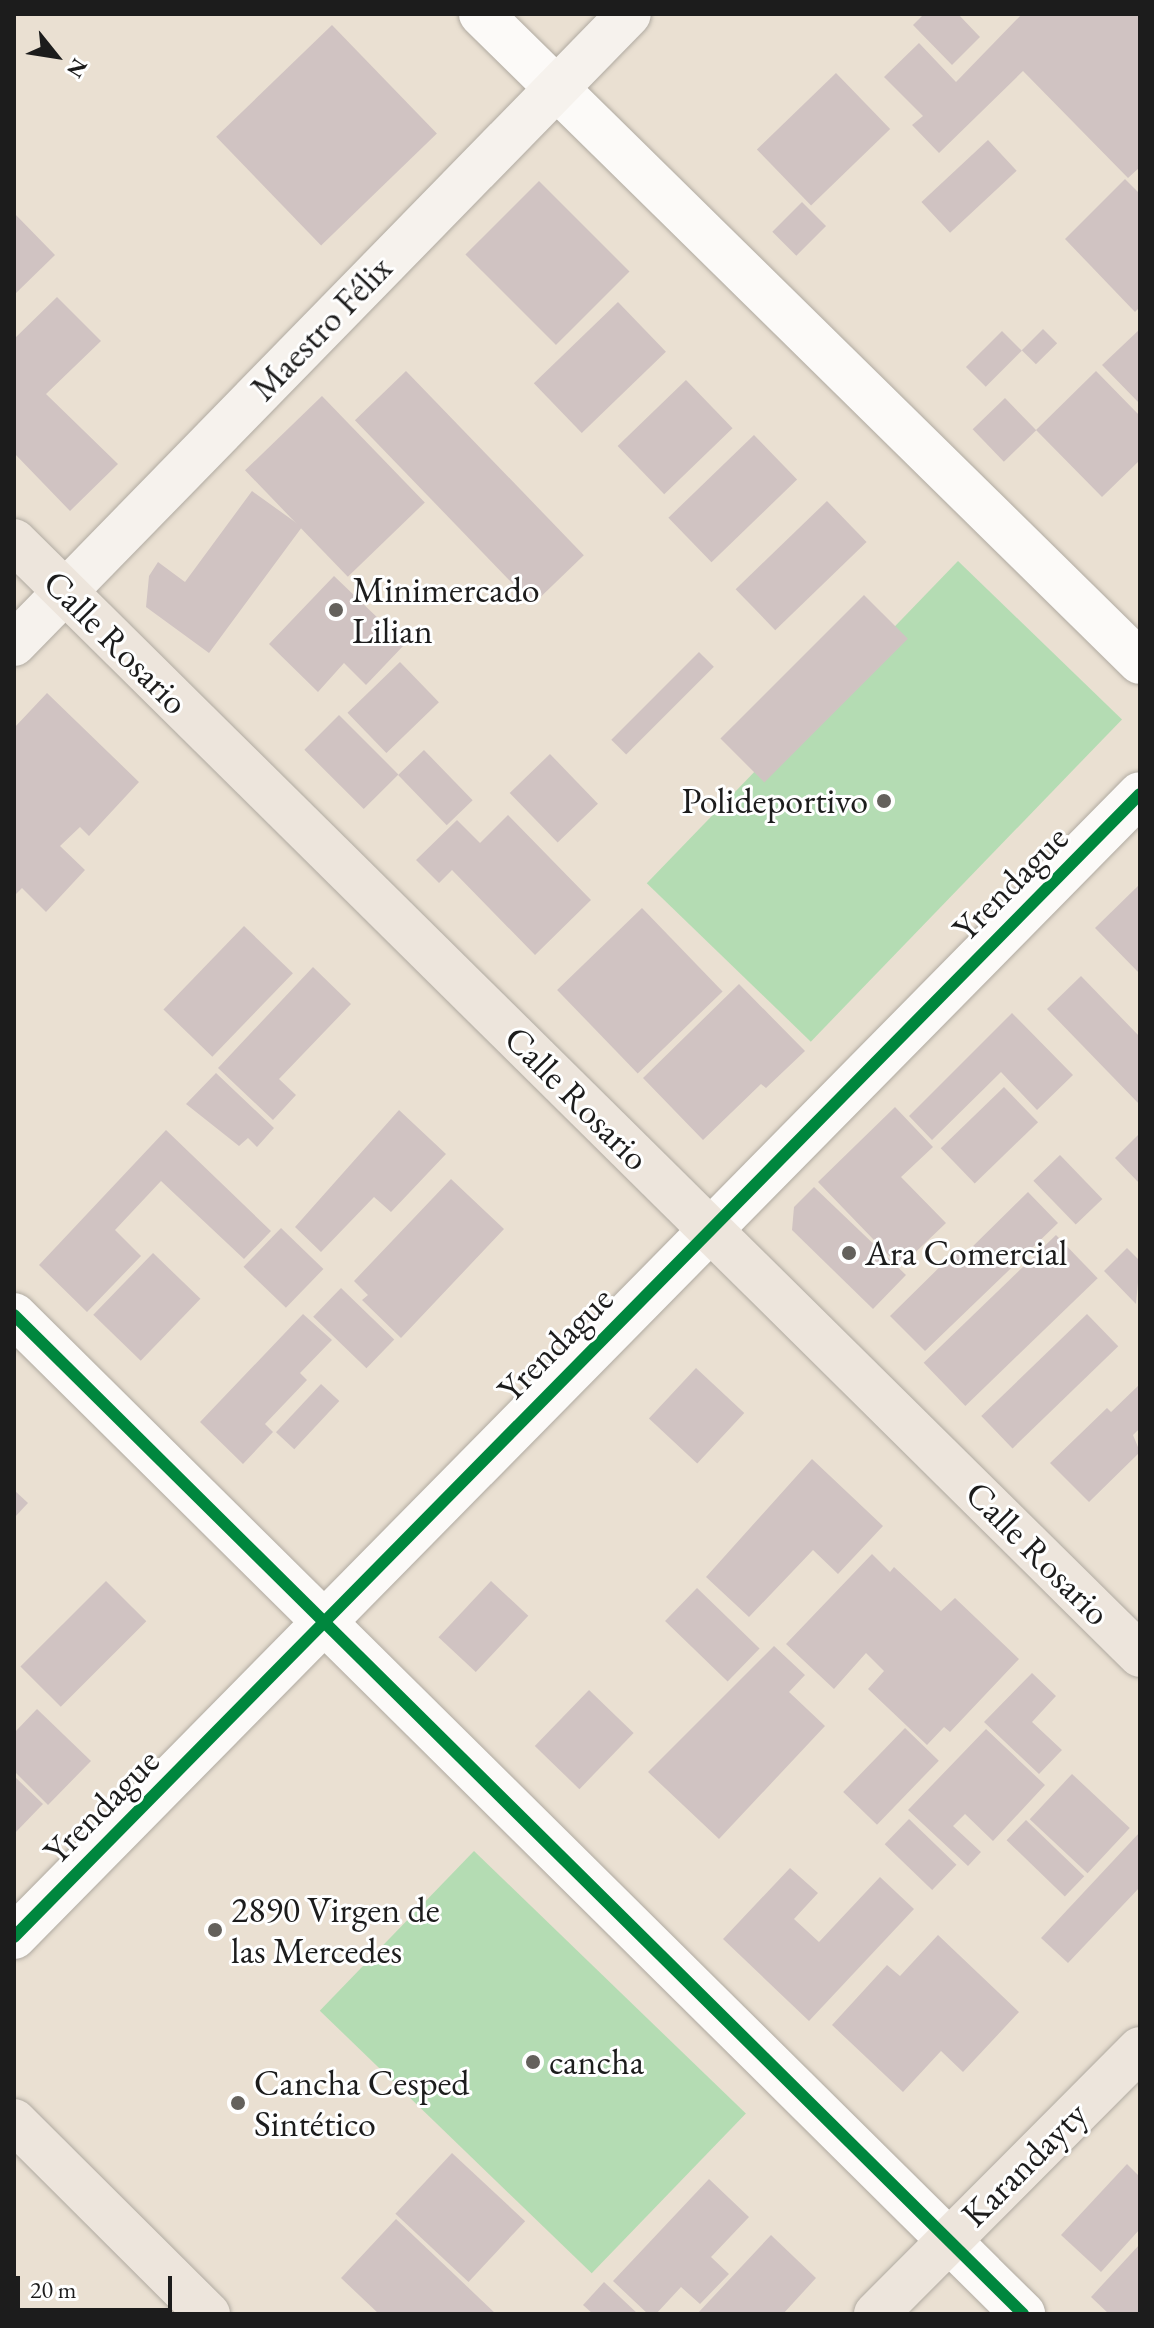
<!DOCTYPE html>
<meta charset="utf-8">
<style>
body{margin:0}
#map{position:relative;width:1154px;height:2328px;overflow:hidden;background:#eae0d2;font-family:"EB Garamond",serif}
div>[style]{position:absolute}
.green>*{inset:0;background:#b4dcb3;transform-origin:0 0}
.building>*{inset:0;background:#d0c3c2;transform-origin:0 0}
.roads{filter:drop-shadow(0 0 2px #b0aaa1) drop-shadow(0 0 2px #b0aaa1)}
.street>*{height:44px;margin:-22px;padding:0 22px;transform-origin:22px;border-radius:22px;background:#fcfaf8}
.secondary>*{height:44px;margin:-22px;padding:0 22px;transform-origin:22px;border-radius:22px;background:#f6f2ed}
.primary>*{height:44px;margin:-22px;padding:0 22px;transform-origin:22px;border-radius:22px;background:#ede5dc}
.cycleway>*{height:12px;margin:-6px;padding:0 6px;transform-origin:6px;border-radius:6px;background:#00873e}
.dots>*{width:22px;height:22px;translate:-50% -50%;box-sizing:border-box;border:4px solid #fff;border-radius:50%}
span{translate:-50% -50%;white-space:nowrap;text-align:center;line-height:1.15;-webkit-text-stroke:6px #fff;paint-order:stroke}
.street-label{font-size:36px;color:#1c1c1c}
.poi-label{font-size:36px;color:#1c1c1c}
.left{translate:0 -50%;text-align:left}
.right{translate:-100% -50%;text-align:right}
.frame{position:absolute;inset:0;border:16px solid #1c1c1c;pointer-events:none}
.north{position:absolute;left:16px;top:16px;width:80px;height:80px;-webkit-text-stroke:6px #fff;paint-order:stroke;rotate:120deg;font-size:22px;font-weight:700;line-height:32px;text-align:center;color:#1c1c1c}
.north::after{content:'';display:block;margin:auto;width:28px;height:36px;background:#1c1c1c;clip-path:polygon(50% 0,100% 100%,50% 72%,0 100%)}
.scale{position:absolute;left:16px;top:2276px;width:156px;height:36px;box-sizing:border-box;border:4px solid #1c1c1c;border-top:0;padding-left:10px;font-size:24px;line-height:28px;white-space:nowrap;color:#1c1c1c;-webkit-text-stroke:6px #fff;paint-order:stroke}
</style>
<div id="map">
<div class="green">
<div style="left:958px;top:561px;width:228px;height:448px;rotate:44deg"></div>
<div style="left:474px;top:1851px;width:378px;height:222px;rotate:44deg"></div>
</div>
<div class="building">
<div style="clip-path:polygon(924px 14px,958px 14px,980px 37px,952px 65px,913px 25px)"></div>
<div style="clip-path:polygon(1022px 14px,1140px 14px,1140px 167px,1128px 178px,1023px 71px,939px 153px,912px 125px,923px 116px,884px 77px,919px 43px,956px 82px)"></div>
<div style="left:332px;top:25px;width:151px;height:161px;rotate:46deg"></div>
<div style="left:836px;top:73px;width:78px;height:110px;rotate:46deg"></div>
<div style="left:988px;top:140px;width:42px;height:91px;rotate:47deg"></div>
<div style="clip-path:polygon(1125px 179px,1140px 194px,1140px 307px,1135px 312px,1065px 239px)"></div>
<div style="left:539px;top:181px;width:128px;height:104px;rotate:45deg"></div>
<div style="left:802px;top:202px;width:34px;height:42px;rotate:45deg"></div>
<div style="clip-path:polygon(14px 213px,55px 255px,14px 295px)"></div>
<div style="clip-path:polygon(57px 297px,101px 341px,46px 394px,118px 464px,70px 511px,14px 453px,14px 339px)"></div>
<div style="left:618px;top:302px;width:69px;height:117px;rotate:46deg"></div>
<div style="left:1043px;top:329px;width:20px;height:30px;rotate:45deg"></div>
<div style="clip-path:polygon(1140px 329px,1140px 404px,1102px 365px)"></div>
<div style="left:1002px;top:331px;width:28px;height:51px;rotate:45deg"></div>
<div style="left:406px;top:371px;width:256px;height:71px;rotate:46deg"></div>
<div style="clip-path:polygon(1096px 371px,1140px 416px,1140px 460px,1102px 497px,1036px 430px)"></div>
<div style="left:686px;top:380px;width:67px;height:95px;rotate:46deg"></div>
<div style="left:322px;top:396px;width:148px;height:107px;rotate:46deg"></div>
<div style="left:1005px;top:398px;width:45px;height:45px;rotate:46deg"></div>
<div style="left:754px;top:435px;width:62px;height:119px;rotate:46deg"></div>
<div style="clip-path:polygon(252px 491px,302px 527px,209px 653px,146px 607px,149px 576px,158px 562px,185px 582px)"></div>
<div style="left:827px;top:501px;width:57px;height:127px;rotate:46deg"></div>
<div style="clip-path:polygon(334px 576px,405px 644px,366px 685px,344px 663px,318px 692px,269px 644px)"></div>
<div style="left:864px;top:595px;width:62px;height:203px;rotate:45deg"></div>
<div style="left:699px;top:652px;width:21px;height:124px;rotate:45deg"></div>
<div style="left:400px;top:662px;width:56px;height:73px;rotate:46deg"></div>
<div style="clip-path:polygon(47px 693px,139px 782px,89px 836px,80px 827px,60px 846px,85px 870px,46px 912px,22px 888px,14px 896px,14px 728px)"></div>
<div style="left:339px;top:715px;width:84px;height:49px;rotate:45deg"></div>
<div style="left:424px;top:750px;width:70px;height:36px;rotate:46deg"></div>
<div style="left:550px;top:754px;width:69px;height:56px;rotate:46deg"></div>
<div style="clip-path:polygon(508px 815px,591px 900px,535px 955px,452px 870px,439px 883px,416px 860px,457px 820px,480px 843px)"></div>
<div style="clip-path:polygon(1140px 884px,1140px 974px,1095px 928px)"></div>
<div style="left:642px;top:908px;width:116px;height:118px;rotate:46deg"></div>
<div style="left:244px;top:926px;width:68px;height:116px;rotate:44deg"></div>
<div style="clip-path:polygon(313px 967px,351px 1004px,279px 1079px,296px 1095px,273px 1120px,218px 1068px)"></div>
<div style="clip-path:polygon(1081px 976px,1140px 1037px,1140px 1105px,1047px 1009px)"></div>
<div style="clip-path:polygon(739px 984px,805px 1051px,766px 1088px,761px 1084px,703px 1140px,643px 1078px)"></div>
<div style="clip-path:polygon(1012px 1013px,1073px 1075px,1037px 1110px,1001px 1072px,932px 1140px,909px 1116px)"></div>
<div style="clip-path:polygon(216px 1073px,274px 1128px,257px 1147px,248px 1138px,239px 1146px,186px 1104px)"></div>
<div style="left:1004px;top:1087px;width:49px;height:88px;rotate:46deg"></div>
<div style="clip-path:polygon(895px 1107px,933px 1147px,901px 1177px,946px 1223px,900px 1267px,818px 1182px)"></div>
<div style="clip-path:polygon(399px 1110px,446px 1154px,391px 1212px,374px 1197px,321px 1252px,295px 1227px)"></div>
<div style="clip-path:polygon(166px 1130px,271px 1231px,244px 1259px,161px 1181px,115px 1230px,141px 1256px,87px 1312px,39px 1265px)"></div>
<div style="clip-path:polygon(1140px 1133px,1140px 1184px,1115px 1158px)"></div>
<div style="left:1060px;top:1155px;width:61px;height:37px;rotate:46deg"></div>
<div style="clip-path:polygon(451px 1179px,504px 1229px,401px 1338px,362px 1300px,368px 1295px,354px 1281px)"></div>
<div style="clip-path:polygon(814px 1187px,906px 1275px,873px 1309px,792px 1230px,794px 1207px)"></div>
<div style="clip-path:polygon(1028px 1192px,1058px 1223px,925px 1351px,890px 1316px,960px 1247px,966px 1253px)"></div>
<div style="left:281px;top:1228px;width:59px;height:54px;rotate:44deg"></div>
<div style="left:1056px;top:1235px;width:60px;height:184px;rotate:46deg"></div>
<div style="clip-path:polygon(1127px 1248px,1140px 1261px,1136px 1304px,1104px 1271px)"></div>
<div style="left:153px;top:1253px;width:66px;height:86px;rotate:44deg"></div>
<div style="left:341px;top:1288px;width:74px;height:40px;rotate:44deg"></div>
<div style="clip-path:polygon(303px 1314px,332px 1340px,300px 1373px,307px 1380px,265px 1424px,273px 1432px,243px 1464px,200px 1422px)"></div>
<div style="left:1087px;top:1314px;width:45px;height:147px;rotate:46deg"></div>
<div style="left:696px;top:1368px;width:66px;height:69px;rotate:43deg"></div>
<div style="left:321px;top:1384px;width:25px;height:66px;rotate:43deg"></div>
<div style="clip-path:polygon(1140px 1384px,1140px 1428px,1133px 1435px,1140px 1452px,1089px 1502px,1050px 1463px,1107px 1408px,1111px 1412px)"></div>
<div style="clip-path:polygon(812px 1459px,883px 1526px,838px 1574px,813px 1550px,749px 1617px,706px 1577px)"></div>
<div style="clip-path:polygon(14px 1490px,28px 1503px,14px 1518px)"></div>
<div style="clip-path:polygon(872px 1554px,890px 1572px,894px 1567px,941px 1611px,955px 1598px,1019px 1659px,950px 1732px,944px 1727px,927px 1745px,868px 1689px,884px 1671px,866px 1653px,834px 1689px,786px 1644px)"></div>
<div style="left:106px;top:1581px;width:57px;height:121px;rotate:45deg"></div>
<div style="left:491px;top:1581px;width:51px;height:77px;rotate:43deg"></div>
<div style="left:697px;top:1588px;width:87px;height:46px;rotate:44deg"></div>
<div style="clip-path:polygon(774px 1646px,805px 1675px,789px 1692px,825px 1726px,719px 1839px,648px 1772px)"></div>
<div style="clip-path:polygon(1032px 1673px,1056px 1696px,1032px 1722px,1062px 1750px,1039px 1774px,984px 1722px)"></div>
<div style="left:589px;top:1690px;width:62px;height:78px;rotate:44deg"></div>
<div style="clip-path:polygon(37px 1709px,91px 1761px,48px 1805px,14px 1771px,14px 1733px)"></div>
<div style="left:905px;top:1728px;width:47px;height:89px;rotate:44deg"></div>
<div style="clip-path:polygon(986px 1729px,1045px 1785px,993px 1841px,965px 1814px,953px 1826px,981px 1852px,968px 1866px,908px 1810px)"></div>
<div style="left:1072px;top:1774px;width:79px;height:62px;rotate:43deg"></div>
<div style="clip-path:polygon(14px 1776px,43px 1804px,14px 1834px)"></div>
<div style="left:909px;top:1819px;width:66px;height:35px;rotate:44deg"></div>
<div style="left:1026px;top:1820px;width:81px;height:28px;rotate:44deg"></div>
<div style="clip-path:polygon(1140px 1832px,1140px 1887px,1068px 1963px,1041px 1938px)"></div>
<div style="clip-path:polygon(790px 1868px,818px 1893px,794px 1919px,819px 1942px,880px 1877px,914px 1909px,809px 2021px,723px 1939px)"></div>
<div style="clip-path:polygon(938px 1935px,1019px 2012px,963px 2072px,941px 2051px,903px 2092px,832px 2025px,887px 1965px,900px 1976px)"></div>
<div style="left:452px;top:2153px;width:100px;height:83px;rotate:43deg"></div>
<div style="clip-path:polygon(1127px 2164px,1140px 2177px,1140px 2229px,1101px 2272px,1061px 2235px)"></div>
<div style="clip-path:polygon(709px 2179px,749px 2217px,711px 2257px,729px 2274px,700px 2304px,681px 2287px,656px 2314px,648px 2314px,613px 2281px)"></div>
<div style="clip-path:polygon(396px 2219px,496px 2314px,379px 2314px,341px 2278px)"></div>
<div style="clip-path:polygon(771px 2235px,816px 2278px,783px 2314px,697px 2314px)"></div>
<div style="clip-path:polygon(1140px 2244px,1140px 2314px,1109px 2314px,1091px 2297px)"></div>
<div style="clip-path:polygon(604px 2282px,638px 2314px,593px 2314px,583px 2305px)"></div>
</div>
<div class="roads">
<div class="street">
<div style="left:481px;top:14px;width:924px;rotate:44.52deg"></div>
<div style="left:14px;top:1315px;width:1420px;rotate:44.71deg"></div>
<div style="left:14px;top:1937px;width:1604px;rotate:-45.43deg"></div>
</div>
<div class="secondary">
<div style="left:14px;top:644px;width:880px;rotate:-45.69deg"></div>
</div>
<div class="primary">
<div style="left:14px;top:541px;width:1584px;rotate:44.69deg"></div>
<div style="left:14px;top:2121px;width:274px;rotate:44.9deg"></div>
<div style="left:876px;top:2314px;width:374px;rotate:-45.1deg"></div>
</div>
</div>
<div class="cycleway">
<div style="left:14px;top:1315px;width:1420px;rotate:44.71deg"></div>
<div style="left:14px;top:1937px;width:1604px;rotate:-45.43deg"></div>
</div>
<div class="dots">
<div style="left:336px;top:610px;background:#64615c"></div>
<div style="left:884px;top:801px;background:#64615c"></div>
<div style="left:849px;top:1253px;background:#64615c"></div>
<div style="left:215px;top:1930px;background:#64615c"></div>
<div style="left:533px;top:2062px;background:#64615c"></div>
<div style="left:238px;top:2103px;background:#64615c"></div>
</div>
<div class="street-label">
<span style="left:321px;top:328px;rotate:-46deg">Maestro Félix</span>
<span style="left:116px;top:642px;rotate:45deg">Calle Rosario</span>
<span style="left:1010px;top:883px;rotate:-45deg">Yrendague</span>
<span style="left:577px;top:1098px;rotate:45deg">Calle Rosario</span>
<span style="left:555px;top:1344px;rotate:-45deg">Yrendague</span>
<span style="left:1038px;top:1553px;rotate:45deg">Calle Rosario</span>
<span style="left:101px;top:1806px;rotate:-45deg">Yrendague</span>
<span style="left:1024px;top:2164px;rotate:-45deg">Karandayty</span>
</div>
<div class="poi-label">
<span class="left" style="left:352px;top:610px">Minimercado<br>Lilian</span>
<span class="right" style="left:868px;top:801px">Polideportivo</span>
<span class="left" style="left:865px;top:1253px">Ara Comercial</span>
<span class="left" style="left:231px;top:1930px">2890 Virgen de<br>las Mercedes</span>
<span class="left" style="left:549px;top:2062px">cancha</span>
<span class="left" style="left:254px;top:2103px">Cancha Cesped<br>Sintético</span>
</div>
<div class="frame"></div>
<div class="north">N</div>
<div class="scale">20 m</div>
</div>
